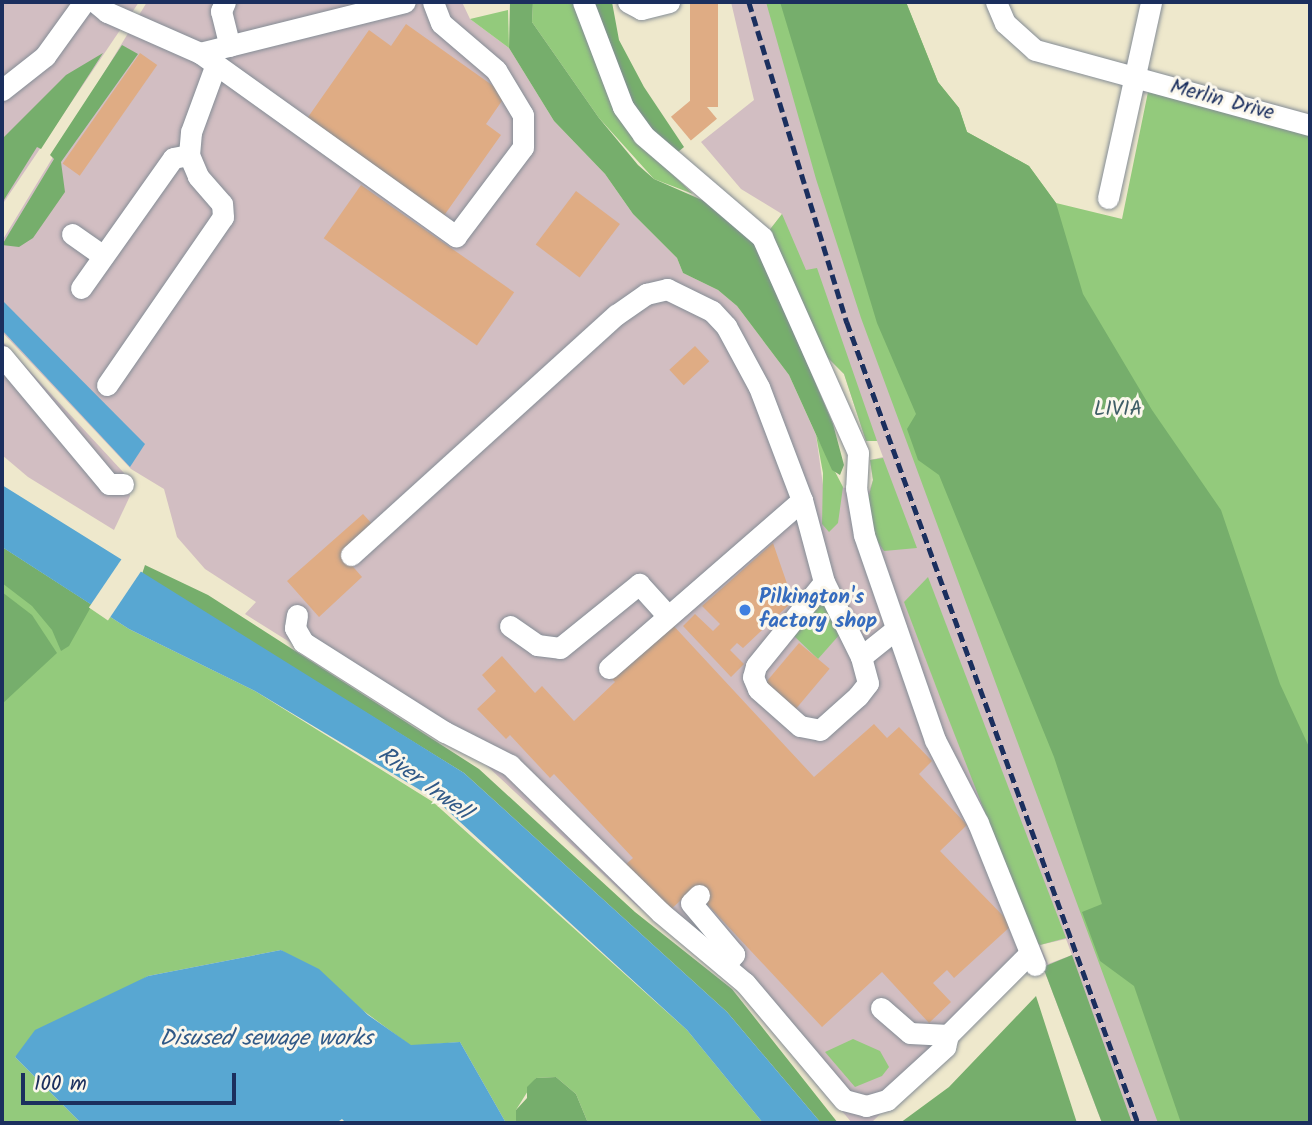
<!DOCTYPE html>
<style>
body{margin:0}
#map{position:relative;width:1312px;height:1125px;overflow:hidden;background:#eee8cc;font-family:Kalam,sans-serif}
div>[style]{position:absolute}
.industrial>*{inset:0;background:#d2bec2}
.green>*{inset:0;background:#93ca7c}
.forest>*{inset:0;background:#76ae6c}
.water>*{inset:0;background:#58a7d2}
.pier>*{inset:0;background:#eee8cc;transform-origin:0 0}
.building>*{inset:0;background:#dfac84;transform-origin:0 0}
.roads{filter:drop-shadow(0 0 2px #848c95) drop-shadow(0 0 2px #848c95)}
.minor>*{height:21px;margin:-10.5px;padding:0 10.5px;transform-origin:10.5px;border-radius:10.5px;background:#fff}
.rail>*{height:4.5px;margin-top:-2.25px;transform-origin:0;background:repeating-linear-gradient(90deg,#1b2f5e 0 10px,transparent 0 15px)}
.dots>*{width:19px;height:19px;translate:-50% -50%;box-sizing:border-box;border:4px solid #fbf7ec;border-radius:50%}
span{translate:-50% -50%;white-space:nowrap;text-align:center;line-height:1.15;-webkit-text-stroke:6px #fbf7ec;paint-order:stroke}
.street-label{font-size:21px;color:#1b2f5e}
.park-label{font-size:21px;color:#3f5e67}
.shop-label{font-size:21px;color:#366cbe;font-weight:700}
.left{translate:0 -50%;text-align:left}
.water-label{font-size:23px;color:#305987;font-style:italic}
.frame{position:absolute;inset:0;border:4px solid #1b2f5e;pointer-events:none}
.scale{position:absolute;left:21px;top:1073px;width:215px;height:32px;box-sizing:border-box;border:4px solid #1b2f5e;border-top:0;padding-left:9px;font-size:21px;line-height:24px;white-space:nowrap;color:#1b2f5e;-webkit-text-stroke:5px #fbf7ec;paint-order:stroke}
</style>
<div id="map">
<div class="industrial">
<div style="clip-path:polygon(2px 2px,139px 2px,2px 205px)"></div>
<div style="clip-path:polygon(evenodd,147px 2px,462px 2px,470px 19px,509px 48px,554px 121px,605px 174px,633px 214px,677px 258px,683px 273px,718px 290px,737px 306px,789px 375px,816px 435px,823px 485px,869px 491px,873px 480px,870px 460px,883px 457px,877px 441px,866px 441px,844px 374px,817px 347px,768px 232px,782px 214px,741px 189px,701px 142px,754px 100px,731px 2px,780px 2px,1181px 1123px,1102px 1123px,1043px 967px,1029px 968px,871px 1123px,852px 1123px,737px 985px,635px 904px,485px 764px,245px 614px,256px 602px,205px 569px,177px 537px,164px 489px,131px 469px,2px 332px,2px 241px,147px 2px,1066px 939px,1072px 955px,1048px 964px,1040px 945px,1066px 939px)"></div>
<div style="clip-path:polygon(2px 341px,124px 473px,130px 496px,114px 530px,28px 477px,2px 455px)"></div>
</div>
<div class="green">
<div style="clip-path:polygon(533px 2px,574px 2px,641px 144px,693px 194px,654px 179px,599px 118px,532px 22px)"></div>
<div style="clip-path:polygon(766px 2px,906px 2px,938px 82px,959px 108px,967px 132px,1029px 166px,1056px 203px,1122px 219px,1148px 92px,1310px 133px,1310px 1123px,1158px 1123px,861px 318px,816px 179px)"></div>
<div style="clip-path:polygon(508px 10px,509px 48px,470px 19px)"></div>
<div style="clip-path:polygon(782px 214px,806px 270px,817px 268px,877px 441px,866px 441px,844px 374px,817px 347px,768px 232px)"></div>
<div style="clip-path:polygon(816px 435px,843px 487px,838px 523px,829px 532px,822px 524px,823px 473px)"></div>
<div style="clip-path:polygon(883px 458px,917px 548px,884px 551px,873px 535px,867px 503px,873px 480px,870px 460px)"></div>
<div style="clip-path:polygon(2px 547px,129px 629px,255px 691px,433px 802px,687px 1030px,763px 1123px,588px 1123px,576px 1094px,556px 1077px,536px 1078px,516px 1110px,516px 1123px,506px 1123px,460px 1042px,411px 1046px,281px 950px,148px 976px,15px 1057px,81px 1123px,2px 1123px)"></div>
<div style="clip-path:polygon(928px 577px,1066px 938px,1040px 945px,1035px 941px,940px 697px,904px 602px)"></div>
<div style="clip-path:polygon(823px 596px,841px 633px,818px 659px,793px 635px)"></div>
<div style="clip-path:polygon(853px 1039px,880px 1051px,889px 1067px,882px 1076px,855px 1087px,825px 1052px)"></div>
</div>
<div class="forest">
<div style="clip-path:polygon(510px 2px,533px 2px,532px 22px,599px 118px,638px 165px,654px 179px,718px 207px,757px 246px,833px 424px,844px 465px,840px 475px,832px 470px,789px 375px,737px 306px,718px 290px,683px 273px,677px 258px,633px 214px,605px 174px,554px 121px,509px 48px)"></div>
<div style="clip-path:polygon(591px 2px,612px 2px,619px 40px,644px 87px,684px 147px,672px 157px,628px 103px)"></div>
<div style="clip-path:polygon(780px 2px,906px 2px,938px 82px,959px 108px,967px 132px,1029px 166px,1056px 203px,1083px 294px,1152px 410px,1221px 510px,1280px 684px,1310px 749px,1310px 1123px,1181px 1123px,1134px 986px,1100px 961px,1082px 912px,1102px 904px,1054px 757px,939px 475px,918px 460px,907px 429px,916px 414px,877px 323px)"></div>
<div style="clip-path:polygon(122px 45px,138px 54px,61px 162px,65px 192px,33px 238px,19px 247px,2px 245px,54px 159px,50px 155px)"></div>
<div style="clip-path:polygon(103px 53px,41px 149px,37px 147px,2px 203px,2px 139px,66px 75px)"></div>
<div style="clip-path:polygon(2px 547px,92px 605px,69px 646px,61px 651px,52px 630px,32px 606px,2px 583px)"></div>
<div style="clip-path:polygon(145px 565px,208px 595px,479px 769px,635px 912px,732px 989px,838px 1123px,821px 1123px,727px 1012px,464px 773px,157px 584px,142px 574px)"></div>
<div style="clip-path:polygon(2px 592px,32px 615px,57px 653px,2px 704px)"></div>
<div style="clip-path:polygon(1072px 955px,1132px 1123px,1102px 1123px,1043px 967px)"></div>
<div style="clip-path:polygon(1036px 996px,1077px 1123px,900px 1123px,949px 1087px)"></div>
<div style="clip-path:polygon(556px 1077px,576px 1094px,588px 1123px,516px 1123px,516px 1110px,527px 1098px,527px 1087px,536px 1078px)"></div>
</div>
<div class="water">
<div style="clip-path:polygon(2px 300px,145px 444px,130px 467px,2px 330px)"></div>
<div style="clip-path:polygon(2px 485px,464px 773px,727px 1012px,821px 1123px,763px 1123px,687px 1030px,435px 799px,255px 691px,129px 629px,2px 547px)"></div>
<div style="clip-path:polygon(281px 950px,319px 969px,368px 1015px,411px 1045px,460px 1042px,506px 1123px,346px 1123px,342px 1119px,336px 1123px,81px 1123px,15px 1057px,35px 1030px,148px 976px)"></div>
</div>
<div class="pier">
<div style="left:123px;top:557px;width:23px;height:61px;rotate:34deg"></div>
</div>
<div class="building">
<div style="left:690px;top:2px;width:28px;height:105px"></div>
<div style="clip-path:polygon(406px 24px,506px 95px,486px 124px,501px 135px,443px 217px,306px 120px,369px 30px,391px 46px)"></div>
<div style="left:140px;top:53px;width:21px;height:135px;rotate:35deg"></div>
<div style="left:697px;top:95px;width:31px;height:34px;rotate:50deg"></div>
<div style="left:361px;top:185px;width:187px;height:65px;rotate:35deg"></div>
<div style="left:576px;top:191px;width:55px;height:67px;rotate:37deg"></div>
<div style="left:695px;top:346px;width:21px;height:35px;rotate:47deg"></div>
<div style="clip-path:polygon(363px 514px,373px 525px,341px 553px,362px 577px,319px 617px,287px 581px)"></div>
<div style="clip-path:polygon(773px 543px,793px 601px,743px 648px,737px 643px,730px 650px,744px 664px,731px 677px,683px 626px,695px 614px,713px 631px,720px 624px,702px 606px)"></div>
<div style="clip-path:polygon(671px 623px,814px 777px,874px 724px,887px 738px,899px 727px,932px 761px,919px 774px,967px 825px,940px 851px,1012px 925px,954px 978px,947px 970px,933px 983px,951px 1002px,929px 1023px,882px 972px,822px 1027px,693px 889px,668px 912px,625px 865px,633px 858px,554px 774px,550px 778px,510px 735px,506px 739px,477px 709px,496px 691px,482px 675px,502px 656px,535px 693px,542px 686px,574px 721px,615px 682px,611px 678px)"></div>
<div style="left:799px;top:643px;width:40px;height:52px;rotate:40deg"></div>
</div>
<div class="roads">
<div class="minor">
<div style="left:95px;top:2px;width:16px;rotate:40deg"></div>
<div style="left:107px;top:12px;width:102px;rotate:23.8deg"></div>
<div style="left:200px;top:53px;width:211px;rotate:-14deg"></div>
<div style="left:225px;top:2px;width:10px;rotate:114deg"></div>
<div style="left:221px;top:11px;width:36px;rotate:76deg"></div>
<div style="left:583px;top:2px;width:112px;rotate:69.1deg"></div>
<div style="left:623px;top:107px;width:34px;rotate:54deg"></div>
<div style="left:643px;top:135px;width:157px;rotate:40.6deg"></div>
<div style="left:762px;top:237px;width:236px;rotate:66deg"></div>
<div style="left:858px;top:453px;width:35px;rotate:93deg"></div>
<div style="left:856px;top:488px;width:48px;rotate:80.3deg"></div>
<div style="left:864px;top:535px;width:217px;rotate:70.9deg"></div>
<div style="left:935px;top:740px;width:93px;rotate:62.6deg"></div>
<div style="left:978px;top:823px;width:153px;rotate:68.1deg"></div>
<div style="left:628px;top:2px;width:15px;rotate:28deg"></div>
<div style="left:641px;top:9px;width:29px;rotate:-14deg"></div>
<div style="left:996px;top:2px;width:23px;rotate:67deg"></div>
<div style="left:1005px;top:23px;width:40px;rotate:42deg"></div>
<div style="left:1035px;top:50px;width:285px;rotate:15.3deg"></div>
<div style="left:200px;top:53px;width:315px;rotate:35.6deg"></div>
<div style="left:456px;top:236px;width:111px;rotate:-53deg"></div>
<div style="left:523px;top:147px;width:32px;rotate:-90deg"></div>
<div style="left:523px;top:115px;width:52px;rotate:-121deg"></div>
<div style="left:496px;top:70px;width:72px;rotate:-139.5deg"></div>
<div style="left:441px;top:23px;width:22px;rotate:-111deg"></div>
<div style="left:2px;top:90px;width:55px;rotate:-38.3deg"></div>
<div style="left:45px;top:56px;width:67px;rotate:-54.2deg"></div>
<div style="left:1108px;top:198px;width:201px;rotate:-77.6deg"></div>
<div style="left:72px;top:234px;width:38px;rotate:35deg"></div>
<div style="left:81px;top:288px;width:159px;rotate:-54.7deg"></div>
<div style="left:173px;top:158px;width:16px;rotate:-11deg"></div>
<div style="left:2px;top:356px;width:167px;rotate:50.1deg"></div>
<div style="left:109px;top:484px;width:14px"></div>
<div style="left:107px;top:385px;width:204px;rotate:-55.4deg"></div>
<div style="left:223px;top:217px;width:13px;rotate:-94deg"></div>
<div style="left:222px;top:204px;width:37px;rotate:-131deg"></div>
<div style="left:198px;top:176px;width:23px;rotate:-113deg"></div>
<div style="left:189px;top:155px;width:23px;rotate:-85deg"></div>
<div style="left:191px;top:132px;width:72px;rotate:-69.8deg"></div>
<div style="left:351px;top:555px;width:358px;rotate:-42.2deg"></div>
<div style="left:616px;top:315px;width:37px;rotate:-35deg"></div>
<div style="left:646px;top:294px;width:22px;rotate:-13deg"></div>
<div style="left:667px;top:289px;width:50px;rotate:26.1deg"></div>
<div style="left:712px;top:311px;width:21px;rotate:47deg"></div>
<div style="left:726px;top:326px;width:69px;rotate:61.6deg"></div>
<div style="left:759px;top:387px;width:121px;rotate:69.2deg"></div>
<div style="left:824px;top:582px;width:108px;rotate:129deg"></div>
<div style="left:756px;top:666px;width:11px;rotate:105deg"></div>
<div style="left:753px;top:677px;width:13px;rotate:67deg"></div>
<div style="left:758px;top:689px;width:56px;rotate:41.4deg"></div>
<div style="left:800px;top:726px;width:20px;rotate:11deg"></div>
<div style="left:820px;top:730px;width:51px;rotate:-41.8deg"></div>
<div style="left:858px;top:696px;width:16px;rotate:-52deg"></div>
<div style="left:868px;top:683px;width:27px;rotate:-105deg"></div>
<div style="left:861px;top:657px;width:45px;rotate:-38.7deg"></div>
<div style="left:297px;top:615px;width:13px;rotate:99deg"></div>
<div style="left:295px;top:628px;width:16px;rotate:60deg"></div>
<div style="left:303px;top:642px;width:168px;rotate:32.4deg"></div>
<div style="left:445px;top:732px;width:73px;rotate:26.9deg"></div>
<div style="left:510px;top:765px;width:210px;rotate:44.4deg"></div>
<div style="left:660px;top:912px;width:111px;rotate:39.9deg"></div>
<div style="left:745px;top:983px;width:153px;rotate:49.8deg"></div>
<div style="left:844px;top:1100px;width:23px;rotate:15deg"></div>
<div style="left:866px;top:1106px;width:22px;rotate:-16deg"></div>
<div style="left:887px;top:1100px;width:79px;rotate:-42.4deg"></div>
<div style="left:945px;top:1047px;width:12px;rotate:-76deg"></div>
<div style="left:510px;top:626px;width:33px;rotate:35deg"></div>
<div style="left:537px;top:645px;width:23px;rotate:7deg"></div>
<div style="left:560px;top:648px;width:102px;rotate:-39deg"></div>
<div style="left:639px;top:584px;width:42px;rotate:47.9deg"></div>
<div style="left:609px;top:668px;width:256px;rotate:-41deg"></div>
<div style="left:802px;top:500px;width:85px;rotate:75deg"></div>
<div style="left:824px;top:582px;width:84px;rotate:63.7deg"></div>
<div style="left:699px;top:895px;width:11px;rotate:135deg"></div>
<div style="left:691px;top:903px;width:67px;rotate:49.9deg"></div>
<div style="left:734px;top:954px;width:15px;rotate:127deg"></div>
<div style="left:881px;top:1008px;width:38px;rotate:41deg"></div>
<div style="left:910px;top:1033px;width:38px;rotate:3deg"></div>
<div style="left:948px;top:1035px;width:115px;rotate:-45deg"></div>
</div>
</div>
<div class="rail">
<div style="left:749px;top:2px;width:335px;rotate:73deg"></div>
<div style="left:847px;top:322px;width:852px;rotate:70.03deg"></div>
</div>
<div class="dots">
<div style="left:745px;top:610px;background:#3f7fe0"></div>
</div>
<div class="street-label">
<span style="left:1222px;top:101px;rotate:15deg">Merlin Drive</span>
</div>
<div class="park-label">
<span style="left:1118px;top:410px">LIVIA</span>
</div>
<div class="shop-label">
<span class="left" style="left:759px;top:610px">Pilkington's<br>factory shop</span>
</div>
<div class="water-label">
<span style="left:424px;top:784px;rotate:36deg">River Irwell</span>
<span style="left:266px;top:1039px">Disused sewage works</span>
</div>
<div class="frame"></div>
<div class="scale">100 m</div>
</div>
